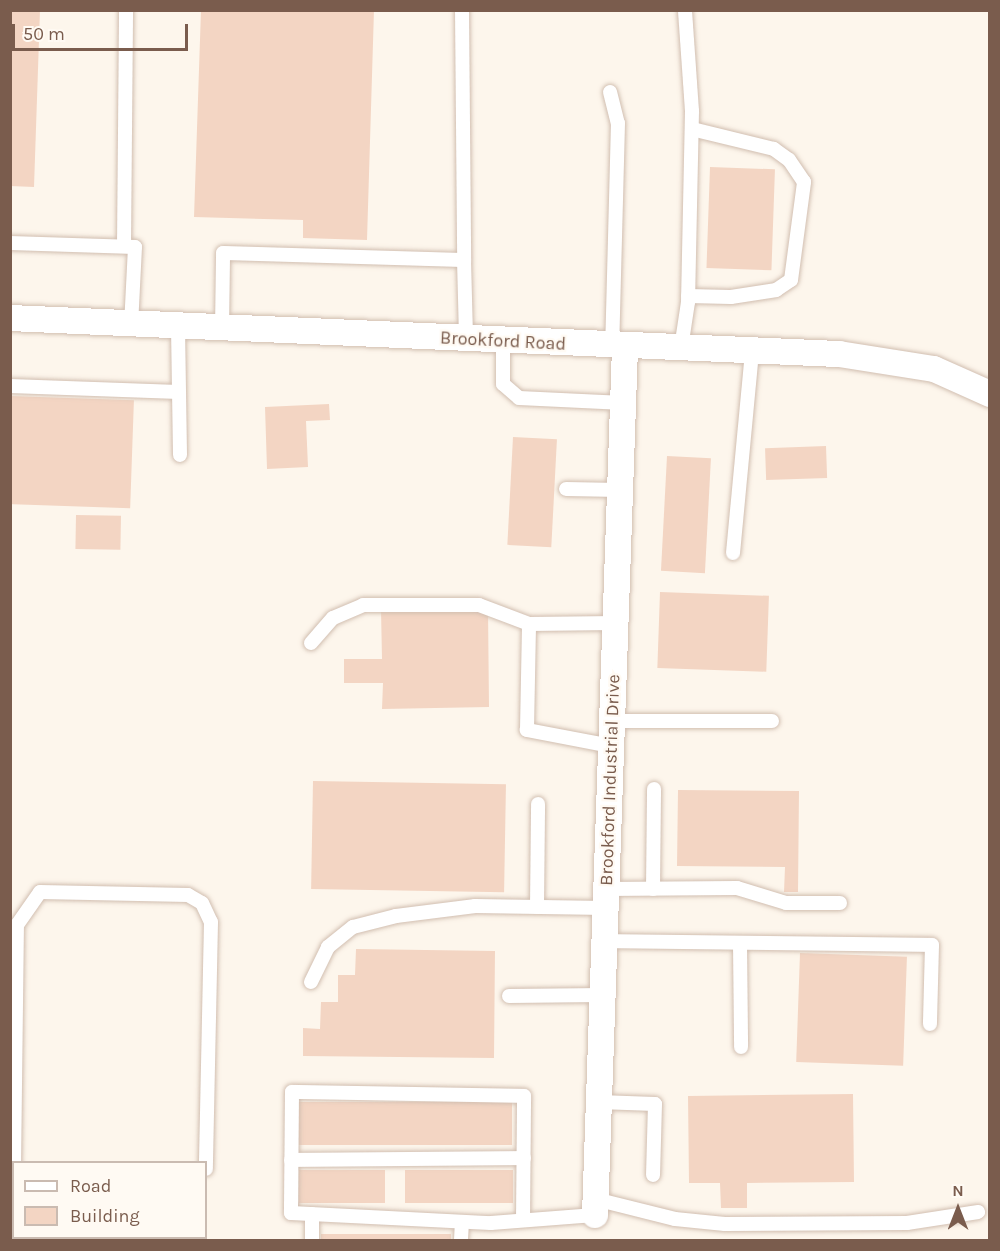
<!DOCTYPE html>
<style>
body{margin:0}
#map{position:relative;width:1000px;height:1251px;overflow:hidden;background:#fdf6ec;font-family:Karla,sans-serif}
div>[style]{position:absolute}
.building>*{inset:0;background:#f3d5c3;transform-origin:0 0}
.roads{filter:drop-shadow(0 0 2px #d1beb0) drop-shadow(0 0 2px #d1beb0)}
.service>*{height:14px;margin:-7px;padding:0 7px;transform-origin:7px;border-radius:7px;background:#fff}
.minor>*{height:26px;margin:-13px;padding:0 13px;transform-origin:13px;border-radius:13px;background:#fff}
span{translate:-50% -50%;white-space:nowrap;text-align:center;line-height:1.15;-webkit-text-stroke:4.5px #fffaf3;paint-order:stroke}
.street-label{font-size:18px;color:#7a5c4d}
.frame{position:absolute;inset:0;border:12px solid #7a5c4d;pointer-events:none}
.legend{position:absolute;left:12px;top:1161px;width:195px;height:78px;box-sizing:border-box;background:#fffaf3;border:2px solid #cabbb1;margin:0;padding:8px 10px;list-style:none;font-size:18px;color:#7a5c4d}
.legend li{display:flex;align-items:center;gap:12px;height:30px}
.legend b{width:30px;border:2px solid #cabbb1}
.north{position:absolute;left:928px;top:1179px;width:60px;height:60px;-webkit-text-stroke:4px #fffaf3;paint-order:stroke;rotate:0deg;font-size:16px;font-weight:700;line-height:24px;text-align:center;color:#7a5c4d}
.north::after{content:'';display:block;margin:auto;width:21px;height:27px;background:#7a5c4d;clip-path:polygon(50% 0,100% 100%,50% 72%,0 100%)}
.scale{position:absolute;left:12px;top:24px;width:176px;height:27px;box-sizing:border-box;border:3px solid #7a5c4d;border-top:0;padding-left:8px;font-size:18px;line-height:21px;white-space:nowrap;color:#7a5c4d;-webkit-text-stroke:4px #fffaf3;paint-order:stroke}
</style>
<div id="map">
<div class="building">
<div style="clip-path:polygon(10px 10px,40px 10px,34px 187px,10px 186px)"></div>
<div style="clip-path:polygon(201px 10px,374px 10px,367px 240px,303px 238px,303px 220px,194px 217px)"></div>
<div style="left:710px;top:167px;width:65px;height:101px;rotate:2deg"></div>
<div style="left:10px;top:396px;width:124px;height:108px;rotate:2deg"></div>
<div style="clip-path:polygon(329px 404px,330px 420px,306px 421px,308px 467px,267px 469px,265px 407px)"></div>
<div style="left:513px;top:437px;width:44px;height:108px;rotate:3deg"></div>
<div style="left:826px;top:446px;width:32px;height:61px;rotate:88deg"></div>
<div style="left:667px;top:456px;width:44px;height:115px;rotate:3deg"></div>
<div style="left:76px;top:515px;width:45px;height:34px;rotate:1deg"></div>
<div style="left:660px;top:592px;width:109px;height:76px;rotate:2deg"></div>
<div style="clip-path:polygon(488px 609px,489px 707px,382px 709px,383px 683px,344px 683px,344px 659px,382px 659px,381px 610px)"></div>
<div style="left:313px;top:781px;width:193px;height:108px;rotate:1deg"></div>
<div style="clip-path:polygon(678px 790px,799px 791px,798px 892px,784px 892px,785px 867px,677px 866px)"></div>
<div style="clip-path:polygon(356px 949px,495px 951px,494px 1058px,303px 1056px,303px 1028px,320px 1029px,321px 1002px,338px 1002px,338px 975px,355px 975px)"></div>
<div style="left:800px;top:953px;width:107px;height:109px;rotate:2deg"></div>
<div style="clip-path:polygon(853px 1094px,854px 1182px,747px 1183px,747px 1208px,721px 1208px,720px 1183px,689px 1183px,688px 1096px)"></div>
<div style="left:512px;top:1102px;width:43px;height:215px;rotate:90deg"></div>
<div style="left:299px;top:1170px;width:86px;height:33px"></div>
<div style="left:405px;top:1170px;width:108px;height:33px"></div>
<div style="left:321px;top:1234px;width:130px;height:6px"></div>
</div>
<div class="roads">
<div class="service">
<div style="left:462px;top:10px;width:250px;rotate:89.5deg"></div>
<div style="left:610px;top:92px;width:32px;rotate:76deg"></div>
<div style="left:618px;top:123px;width:223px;rotate:91.5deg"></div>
<div style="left:10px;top:243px;width:125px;rotate:1.8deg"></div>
<div style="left:135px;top:247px;width:78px;rotate:92.9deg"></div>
<div style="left:124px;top:246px;width:236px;rotate:-89.5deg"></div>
<div style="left:688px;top:296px;width:43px;rotate:1.3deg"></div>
<div style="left:731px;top:297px;width:46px;rotate:-8.8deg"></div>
<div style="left:776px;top:290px;width:18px;rotate:-34deg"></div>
<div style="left:791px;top:280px;width:99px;rotate:-82.4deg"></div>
<div style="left:804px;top:182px;width:27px;rotate:-124deg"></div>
<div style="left:789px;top:160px;width:19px;rotate:-144deg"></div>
<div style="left:774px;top:149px;width:84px;rotate:-166.3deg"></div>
<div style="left:178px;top:327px;width:128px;rotate:89.1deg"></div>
<div style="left:222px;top:329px;width:76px;rotate:-89.2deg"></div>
<div style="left:223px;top:253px;width:241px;rotate:1.7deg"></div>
<div style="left:464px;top:260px;width:79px;rotate:88.5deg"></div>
<div style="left:503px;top:341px;width:43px;rotate:90deg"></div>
<div style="left:503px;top:384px;width:21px;rotate:41deg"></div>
<div style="left:519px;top:398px;width:105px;rotate:2.7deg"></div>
<div style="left:681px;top:348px;width:47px;rotate:-81.3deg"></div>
<div style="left:688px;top:302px;width:191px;rotate:-88.8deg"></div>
<div style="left:692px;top:111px;width:101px;rotate:-94deg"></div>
<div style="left:10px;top:386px;width:169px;rotate:2deg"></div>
<div style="left:566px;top:489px;width:54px;rotate:1.1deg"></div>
<div style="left:733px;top:553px;width:203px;rotate:-84.6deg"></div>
<div style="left:311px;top:643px;width:33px;rotate:-49deg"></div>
<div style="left:333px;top:618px;width:33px;rotate:-23deg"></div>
<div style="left:363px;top:605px;width:116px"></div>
<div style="left:479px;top:605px;width:53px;rotate:20.8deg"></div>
<div style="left:612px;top:721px;width:160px"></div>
<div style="left:611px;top:746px;width:86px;rotate:-169.2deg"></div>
<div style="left:527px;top:730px;width:106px;rotate:-88.9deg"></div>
<div style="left:529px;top:624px;width:87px;rotate:-0.7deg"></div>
<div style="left:606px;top:889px;width:131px;rotate:-0.4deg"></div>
<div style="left:737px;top:888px;width:51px;rotate:17deg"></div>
<div style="left:786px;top:903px;width:54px"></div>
<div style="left:653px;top:889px;width:100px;rotate:-89.4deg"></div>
<div style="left:537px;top:907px;width:103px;rotate:-89.4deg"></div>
<div style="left:604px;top:941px;width:328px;rotate:0.7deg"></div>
<div style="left:932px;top:945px;width:79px;rotate:91.5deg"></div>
<div style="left:740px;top:943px;width:104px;rotate:89.4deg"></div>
<div style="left:311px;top:982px;width:39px;rotate:-64deg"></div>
<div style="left:328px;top:947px;width:32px;rotate:-39deg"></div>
<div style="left:353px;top:927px;width:44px;rotate:-14.3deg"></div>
<div style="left:396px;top:916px;width:80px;rotate:-7.2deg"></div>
<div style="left:475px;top:906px;width:131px;rotate:0.9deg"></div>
<div style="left:509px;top:996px;width:93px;rotate:-0.6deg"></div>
<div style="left:599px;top:1102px;width:56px;rotate:2deg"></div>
<div style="left:655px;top:1104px;width:71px;rotate:91.6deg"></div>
<div style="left:291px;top:1160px;width:233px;rotate:-0.5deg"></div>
<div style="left:14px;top:1167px;width:242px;rotate:-89.3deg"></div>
<div style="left:17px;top:925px;width:40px;rotate:-55.1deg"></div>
<div style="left:40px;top:892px;width:148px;rotate:1.2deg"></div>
<div style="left:188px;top:895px;width:16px;rotate:30deg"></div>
<div style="left:202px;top:903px;width:21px;rotate:65deg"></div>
<div style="left:211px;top:922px;width:247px;rotate:91.2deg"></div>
<div style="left:595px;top:1199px;width:82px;rotate:14deg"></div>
<div style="left:675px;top:1219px;width:50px;rotate:5.7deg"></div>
<div style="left:725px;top:1224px;width:182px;rotate:-0.3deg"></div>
<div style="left:907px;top:1223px;width:72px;rotate:-8.8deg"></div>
<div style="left:312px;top:1214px;width:26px;rotate:90deg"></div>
<div style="left:523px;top:1220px;width:124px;rotate:-89.5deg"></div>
<div style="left:524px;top:1096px;width:232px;rotate:-179deg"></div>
<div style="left:292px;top:1092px;width:121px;rotate:90.5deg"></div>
<div style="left:291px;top:1213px;width:200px;rotate:2.9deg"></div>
<div style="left:491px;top:1223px;width:104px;rotate:-4.4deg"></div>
<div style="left:461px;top:1240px;width:18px;rotate:-87deg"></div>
</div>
<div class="minor">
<div style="left:10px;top:318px;width:830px;rotate:2.49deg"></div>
<div style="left:839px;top:354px;width:96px;rotate:9deg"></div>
<div style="left:934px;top:369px;width:61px;rotate:24.1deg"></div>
<div style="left:595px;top:1215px;width:870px;rotate:-88.02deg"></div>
</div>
</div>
<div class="street-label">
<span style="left:503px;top:341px;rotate:3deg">Brookford Road</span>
<span style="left:610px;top:780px;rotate:-88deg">Brookford Industrial Drive</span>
</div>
<div class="frame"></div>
<ul class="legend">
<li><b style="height:8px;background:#fff"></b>Road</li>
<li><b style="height:16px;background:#f3d5c3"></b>Building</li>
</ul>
<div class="north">N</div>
<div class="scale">50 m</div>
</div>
